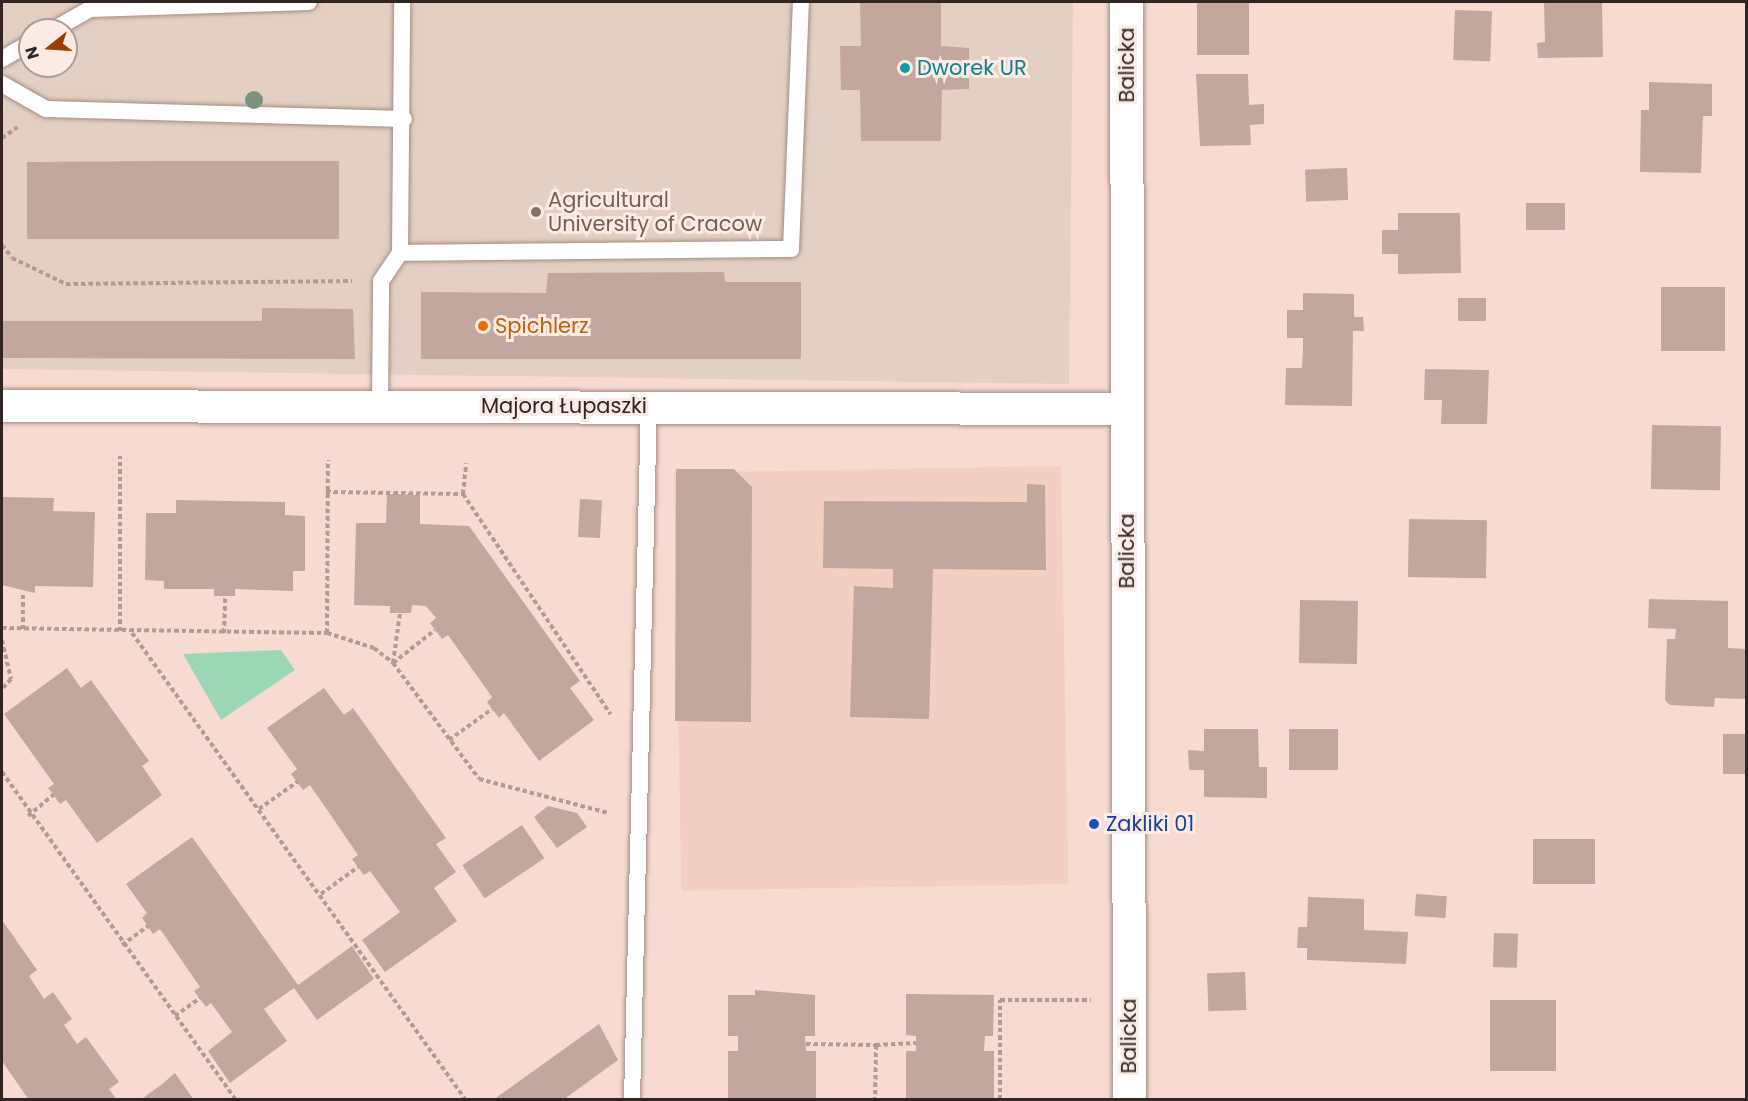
<!DOCTYPE html>
<meta charset="utf-8">
<style>
body{margin:0}
#map{position:relative;width:1748px;height:1101px;overflow:hidden;background:#f7dbd1;font-family:Poppins,sans-serif}
div>[style]{position:absolute}
.built>*{inset:0;background:#f2cfc2;transform-origin:0 0}
.education>*{inset:0;background:#e4d0c2}
.green>*{inset:0;background:#9bd7b7}
.building>*{inset:0;background:#c1a79d;transform-origin:0 0}
.path>*{height:4px;margin-top:-2px;transform-origin:0;background:repeating-linear-gradient(90deg,#b19b94 0 4.5px,transparent 0 7.5px)}
.roads{filter:drop-shadow(0 0 2px #a58c82) drop-shadow(0 0 2px #a58c82)}
.service>*{height:16px;margin:-8px;padding:0 8px;transform-origin:8px;border-radius:8px;background:#fff}
.minor>*{height:32px;margin:-16px;padding:0 16px;transform-origin:16px;border-radius:16px;background:#fff}
.tertiary>*{height:33px;margin:-16.5px;padding:0 16.5px;transform-origin:16.5px;border-radius:16.5px;background:#fff}
.trees>*{width:18px;height:18px;margin:-9px;border-radius:50%;background:#7c927e}
.dots>*{width:16px;height:16px;translate:-50% -50%;box-sizing:border-box;border:3px solid #fcebe5;border-radius:50%}
span{translate:-50% -50%;white-space:nowrap;text-align:center;line-height:1.15;-webkit-text-stroke:6px #fcebe5;paint-order:stroke}
.street-label{font-size:21px;color:#302522}
.culture-label{font-size:21px;color:#0d838f}
.left{translate:0 -50%;text-align:left}
.education-label{font-size:21px;color:#785e54}
.food-label{font-size:21px;color:#c56008}
.transit-label{font-size:21px;color:#164399}
.frame{position:absolute;inset:0;border:3px solid #302522;pointer-events:none}
.north{position:absolute;left:18px;top:18px;width:60px;height:60px;box-sizing:border-box;background:#fcebe5;border:2px solid #aa9c97;border-radius:50%;rotate:253deg;font-size:16px;font-weight:700;line-height:24px;text-align:center;color:#302522}
.north::after{content:'';display:block;margin:auto;width:21px;height:27px;background:#9e3b00;clip-path:polygon(50% 0,100% 100%,50% 72%,0 100%)}
</style>
<div id="map">
<div class="built">
<div style="left:1061px;top:466px;width:418px;height:387px;rotate:89deg"></div>
</div>
<div class="education">
<div style="clip-path:polygon(evenodd,2px 2px,1073px 2px,1069px 384px,2px 369px,2px 2px,30px 30px,66px 30px,66px 66px,30px 66px,30px 30px)"></div>
</div>
<div class="green">
<div style="clip-path:polygon(281px 650px,295px 670px,221px 720px,183px 654px)"></div>
</div>
<div class="building">
<div style="clip-path:polygon(860px 2px,941px 2px,941px 46px,969px 48px,969px 89px,942px 90px,941px 141px,861px 141px,860px 90px,841px 90px,840px 46px,861px 46px)"></div>
<div style="left:1197px;top:2px;width:52px;height:53px"></div>
<div style="clip-path:polygon(1544px 2px,1602px 2px,1603px 57px,1538px 58px,1537px 43px,1545px 42px)"></div>
<div style="left:1455px;top:10px;width:37px;height:50px;rotate:2deg"></div>
<div style="clip-path:polygon(1196px 74px,1248px 74px,1249px 105px,1264px 104px,1264px 124px,1250px 125px,1251px 145px,1200px 146px)"></div>
<div style="clip-path:polygon(1649px 82px,1712px 84px,1712px 116px,1703px 116px,1701px 173px,1640px 172px,1641px 110px,1649px 110px)"></div>
<div style="clip-path:polygon(156px 161px,339px 161px,339px 239px,27px 239px,27px 162px)"></div>
<div style="left:1347px;top:168px;width:32px;height:42px;rotate:88deg"></div>
<div style="left:1526px;top:203px;width:39px;height:27px"></div>
<div style="clip-path:polygon(1398px 213px,1460px 213px,1461px 273px,1398px 274px,1398px 254px,1382px 254px,1382px 230px,1398px 230px)"></div>
<div style="clip-path:polygon(724px 272px,725px 282px,801px 282px,801px 359px,421px 359px,421px 292px,546px 293px,548px 273px)"></div>
<div style="left:1661px;top:287px;width:64px;height:64px"></div>
<div style="clip-path:polygon(1303px 293px,1354px 294px,1354px 317px,1363px 317px,1364px 331px,1353px 331px,1352px 406px,1285px 405px,1286px 368px,1302px 368px,1303px 350px,1303px 338px,1287px 338px,1287px 310px,1303px 310px)"></div>
<div style="left:1458px;top:298px;width:28px;height:23px"></div>
<div style="clip-path:polygon(262px 308px,353px 309px,355px 359px,2px 358px,2px 321px,262px 321px)"></div>
<div style="clip-path:polygon(1425px 369px,1489px 370px,1487px 424px,1441px 424px,1442px 400px,1424px 400px)"></div>
<div style="left:1652px;top:425px;width:69px;height:64px;rotate:1deg"></div>
<div style="clip-path:polygon(676px 469px,734px 469px,752px 487px,751px 722px,675px 721px)"></div>
<div style="clip-path:polygon(1027px 484px,1045px 485px,1046px 570px,933px 569px,929px 719px,850px 717px,854px 586px,893px 588px,893px 569px,823px 568px,824px 501px,1027px 502px)"></div>
<div style="clip-path:polygon(387px 494px,420px 495px,420px 524px,469px 526px,580px 681px,570px 688px,594px 720px,539px 761px,504px 713px,499px 718px,487px 702px,492px 697px,448px 635px,442px 639px,430px 623px,436px 618px,426px 606px,412px 605px,411px 613px,390px 613px,390px 606px,354px 605px,356px 523px,386px 523px)"></div>
<div style="clip-path:polygon(2px 497px,54px 498px,53px 511px,95px 512px,93px 587px,35px 586px,35px 593px,2px 585px)"></div>
<div style="left:580px;top:499px;width:22px;height:38px;rotate:3deg"></div>
<div style="clip-path:polygon(176px 500px,285px 502px,285px 515px,305px 516px,305px 571px,293px 571px,293px 591px,235px 589px,235px 596px,214px 596px,214px 589px,164px 589px,164px 581px,145px 580px,146px 513px,176px 513px)"></div>
<div style="left:1409px;top:519px;width:78px;height:58px;rotate:1deg"></div>
<div style="clip-path:polygon(1649px 599px,1728px 601px,1728px 648px,1746px 649px,1746px 699px,1715px 698px,1714px 707px,1670px 705px,1665px 700px,1667px 639px,1675px 639px,1676px 629px,1648px 628px)"></div>
<div style="left:1300px;top:600px;width:58px;height:63px;rotate:1deg"></div>
<div style="clip-path:polygon(67px 668px,81px 688px,91px 680px,149px 761px,142px 766px,162px 795px,97px 843px,66px 800px,60px 804px,48px 788px,54px 784px,4px 714px)"></div>
<div style="clip-path:polygon(324px 688px,344px 715px,353px 708px,446px 838px,436px 844px,456px 872px,434px 888px,457px 921px,385px 972px,362px 940px,400px 912px,370px 871px,364px 875px,352px 859px,358px 855px,310px 785px,303px 790px,291px 774px,297px 769px,267px 728px)"></div>
<div style="clip-path:polygon(1204px 729px,1258px 729px,1259px 767px,1267px 767px,1267px 798px,1204px 797px,1204px 770px,1189px 770px,1188px 750px,1204px 751px)"></div>
<div style="left:1289px;top:729px;width:49px;height:41px"></div>
<div style="left:1723px;top:734px;width:23px;height:40px"></div>
<div style="clip-path:polygon(548px 806px,577px 813px,587px 827px,557px 848px,534px 817px)"></div>
<div style="left:522px;top:825px;width:40px;height:72px;rotate:56deg"></div>
<div style="clip-path:polygon(192px 837px,298px 985px,352px 946px,374px 979px,317px 1020px,294px 988px,264px 1009px,287px 1041px,230px 1083px,208px 1051px,232px 1032px,211px 1003px,206px 1007px,194px 991px,200px 987px,160px 929px,153px 934px,142px 918px,147px 913px,126px 884px)"></div>
<div style="left:1533px;top:839px;width:62px;height:45px"></div>
<div style="left:1416px;top:894px;width:31px;height:22px;rotate:4deg"></div>
<div style="clip-path:polygon(1308px 897px,1364px 899px,1364px 930px,1408px 932px,1406px 964px,1307px 960px,1307px 948px,1297px 948px,1298px 927px,1307px 927px)"></div>
<div style="clip-path:polygon(2px 920px,37px 970px,29px 976px,44px 999px,53px 992px,72px 1019px,64px 1025px,77px 1044px,86px 1037px,119px 1082px,109px 1089px,117px 1100px,29px 1100px,2px 1061px)"></div>
<div style="left:1494px;top:933px;width:24px;height:34px;rotate:2deg"></div>
<div style="left:1245px;top:972px;width:38px;height:38px;rotate:88deg"></div>
<div style="clip-path:polygon(755px 990px,815px 995px,815px 1036px,805px 1036px,806px 1051px,816px 1051px,816px 1100px,728px 1100px,728px 1051px,738px 1051px,738px 1036px,728px 1036px,728px 995px,755px 995px)"></div>
<div style="clip-path:polygon(906px 994px,994px 995px,993px 1036px,985px 1036px,984px 1051px,994px 1051px,994px 1100px,906px 1100px,906px 1051px,916px 1051px,916px 1036px,906px 1035px)"></div>
<div style="left:1490px;top:1000px;width:66px;height:71px"></div>
<div style="clip-path:polygon(599px 1024px,618px 1060px,563px 1100px,493px 1100px)"></div>
<div style="clip-path:polygon(175px 1073px,194px 1100px,140px 1100px,161px 1085px)"></div>
</div>
<div class="path">
<div style="left:2px;top:138px;width:19px;rotate:-35deg"></div>
<div style="left:2px;top:245px;width:16px;rotate:52deg"></div>
<div style="left:12px;top:258px;width:60px;rotate:25.7deg"></div>
<div style="left:66px;top:284px;width:286px;rotate:-0.6deg"></div>
<div style="left:326px;top:492px;width:137px;rotate:0.8deg"></div>
<div style="left:463px;top:494px;width:265px;rotate:56.2deg"></div>
<div style="left:463px;top:494px;width:31px;rotate:-84deg"></div>
<div style="left:2px;top:628px;width:325px;rotate:0.9deg"></div>
<div style="left:327px;top:633px;width:49px;rotate:17.7deg"></div>
<div style="left:374px;top:648px;width:24px;rotate:38deg"></div>
<div style="left:393px;top:663px;width:144px;rotate:53.4deg"></div>
<div style="left:479px;top:779px;width:134px;rotate:14.7deg"></div>
<div style="left:23px;top:629px;width:37px;rotate:-90deg"></div>
<div style="left:120px;top:631px;width:175px;rotate:-90deg"></div>
<div style="left:132px;top:633px;width:573px;rotate:54.45deg"></div>
<div style="left:224px;top:633px;width:37px;rotate:-88deg"></div>
<div style="left:327px;top:633px;width:173px;rotate:-89.7deg"></div>
<div style="left:2px;top:640px;width:40px;rotate:77deg"></div>
<div style="left:11px;top:679px;width:13px;rotate:132deg"></div>
<div style="left:393px;top:663px;width:53px;rotate:-38.2deg"></div>
<div style="left:393px;top:663px;width:50px;rotate:-82deg"></div>
<div style="left:449px;top:740px;width:53px;rotate:-35.8deg"></div>
<div style="left:2px;top:772px;width:403px;rotate:54.5deg"></div>
<div style="left:259px;top:809px;width:47px;rotate:-35.4deg"></div>
<div style="left:28px;top:816px;width:33px;rotate:-40deg"></div>
<div style="left:321px;top:894px;width:46px;rotate:-36.1deg"></div>
<div style="left:122px;top:945px;width:32px;rotate:-36deg"></div>
<div style="left:175px;top:1016px;width:31px;rotate:-36deg"></div>
<div style="left:806px;top:1044px;width:70px;rotate:0.8deg"></div>
<div style="left:876px;top:1045px;width:55px;rotate:91deg"></div>
<div style="left:876px;top:1045px;width:40px;rotate:-2.9deg"></div>
<div style="left:1000px;top:1100px;width:100px;rotate:-90deg"></div>
<div style="left:1000px;top:1000px;width:91px"></div>
</div>
<div class="roads">
<div class="service">
<div style="left:53px;top:30px;width:43px;rotate:-29.6deg"></div>
<div style="left:90px;top:9px;width:219px;rotate:-1.8deg"></div>
<div style="left:2px;top:59px;width:32px;rotate:-30deg"></div>
<div style="left:2px;top:84px;width:51px;rotate:29.6deg"></div>
<div style="left:46px;top:109px;width:358px;rotate:1.6deg"></div>
<div style="left:400px;top:253px;width:391px;rotate:-0.6deg"></div>
<div style="left:791px;top:249px;width:247px;rotate:-87.7deg"></div>
<div style="left:380px;top:407px;width:126px;rotate:-89.5deg"></div>
<div style="left:381px;top:281px;width:34px;rotate:-56deg"></div>
<div style="left:400px;top:253px;width:251px;rotate:-89.5deg"></div>
<div style="left:632px;top:1100px;width:694px;rotate:-88.6deg"></div>
</div>
<div class="minor">
<div style="left:2px;top:406px;width:1125px;rotate:0.15deg"></div>
</div>
<div class="tertiary">
<div style="left:1126px;top:2px;width:1098px;rotate:89.84deg"></div>
</div>
</div>
<div class="trees">
<div style="left:254px;top:100px"></div>
</div>
<div class="dots">
<div style="left:905px;top:68px;background:#0f9aa8"></div>
<div style="left:536px;top:212px;background:#8d6e63"></div>
<div style="left:483px;top:326px;background:#e8710a"></div>
<div style="left:1094px;top:824px;background:#1a4fb4"></div>
</div>
<div class="street-label">
<span style="left:1127px;top:65px;rotate:-90deg">Balicka</span>
<span style="left:564px;top:406px">Majora Łupaszki</span>
<span style="left:1127px;top:551px;rotate:-90deg">Balicka</span>
<span style="left:1129px;top:1036px;rotate:-90deg">Balicka</span>
</div>
<div class="culture-label">
<span class="left" style="left:917px;top:68px">Dworek UR</span>
</div>
<div class="education-label">
<span class="left" style="left:548px;top:212px">Agricultural<br>University of Cracow</span>
</div>
<div class="food-label">
<span class="left" style="left:495px;top:326px">Spichlerz</span>
</div>
<div class="transit-label">
<span class="left" style="left:1106px;top:824px">Zakliki 01</span>
</div>
<div class="frame"></div>
<div class="north">N</div>
</div>
